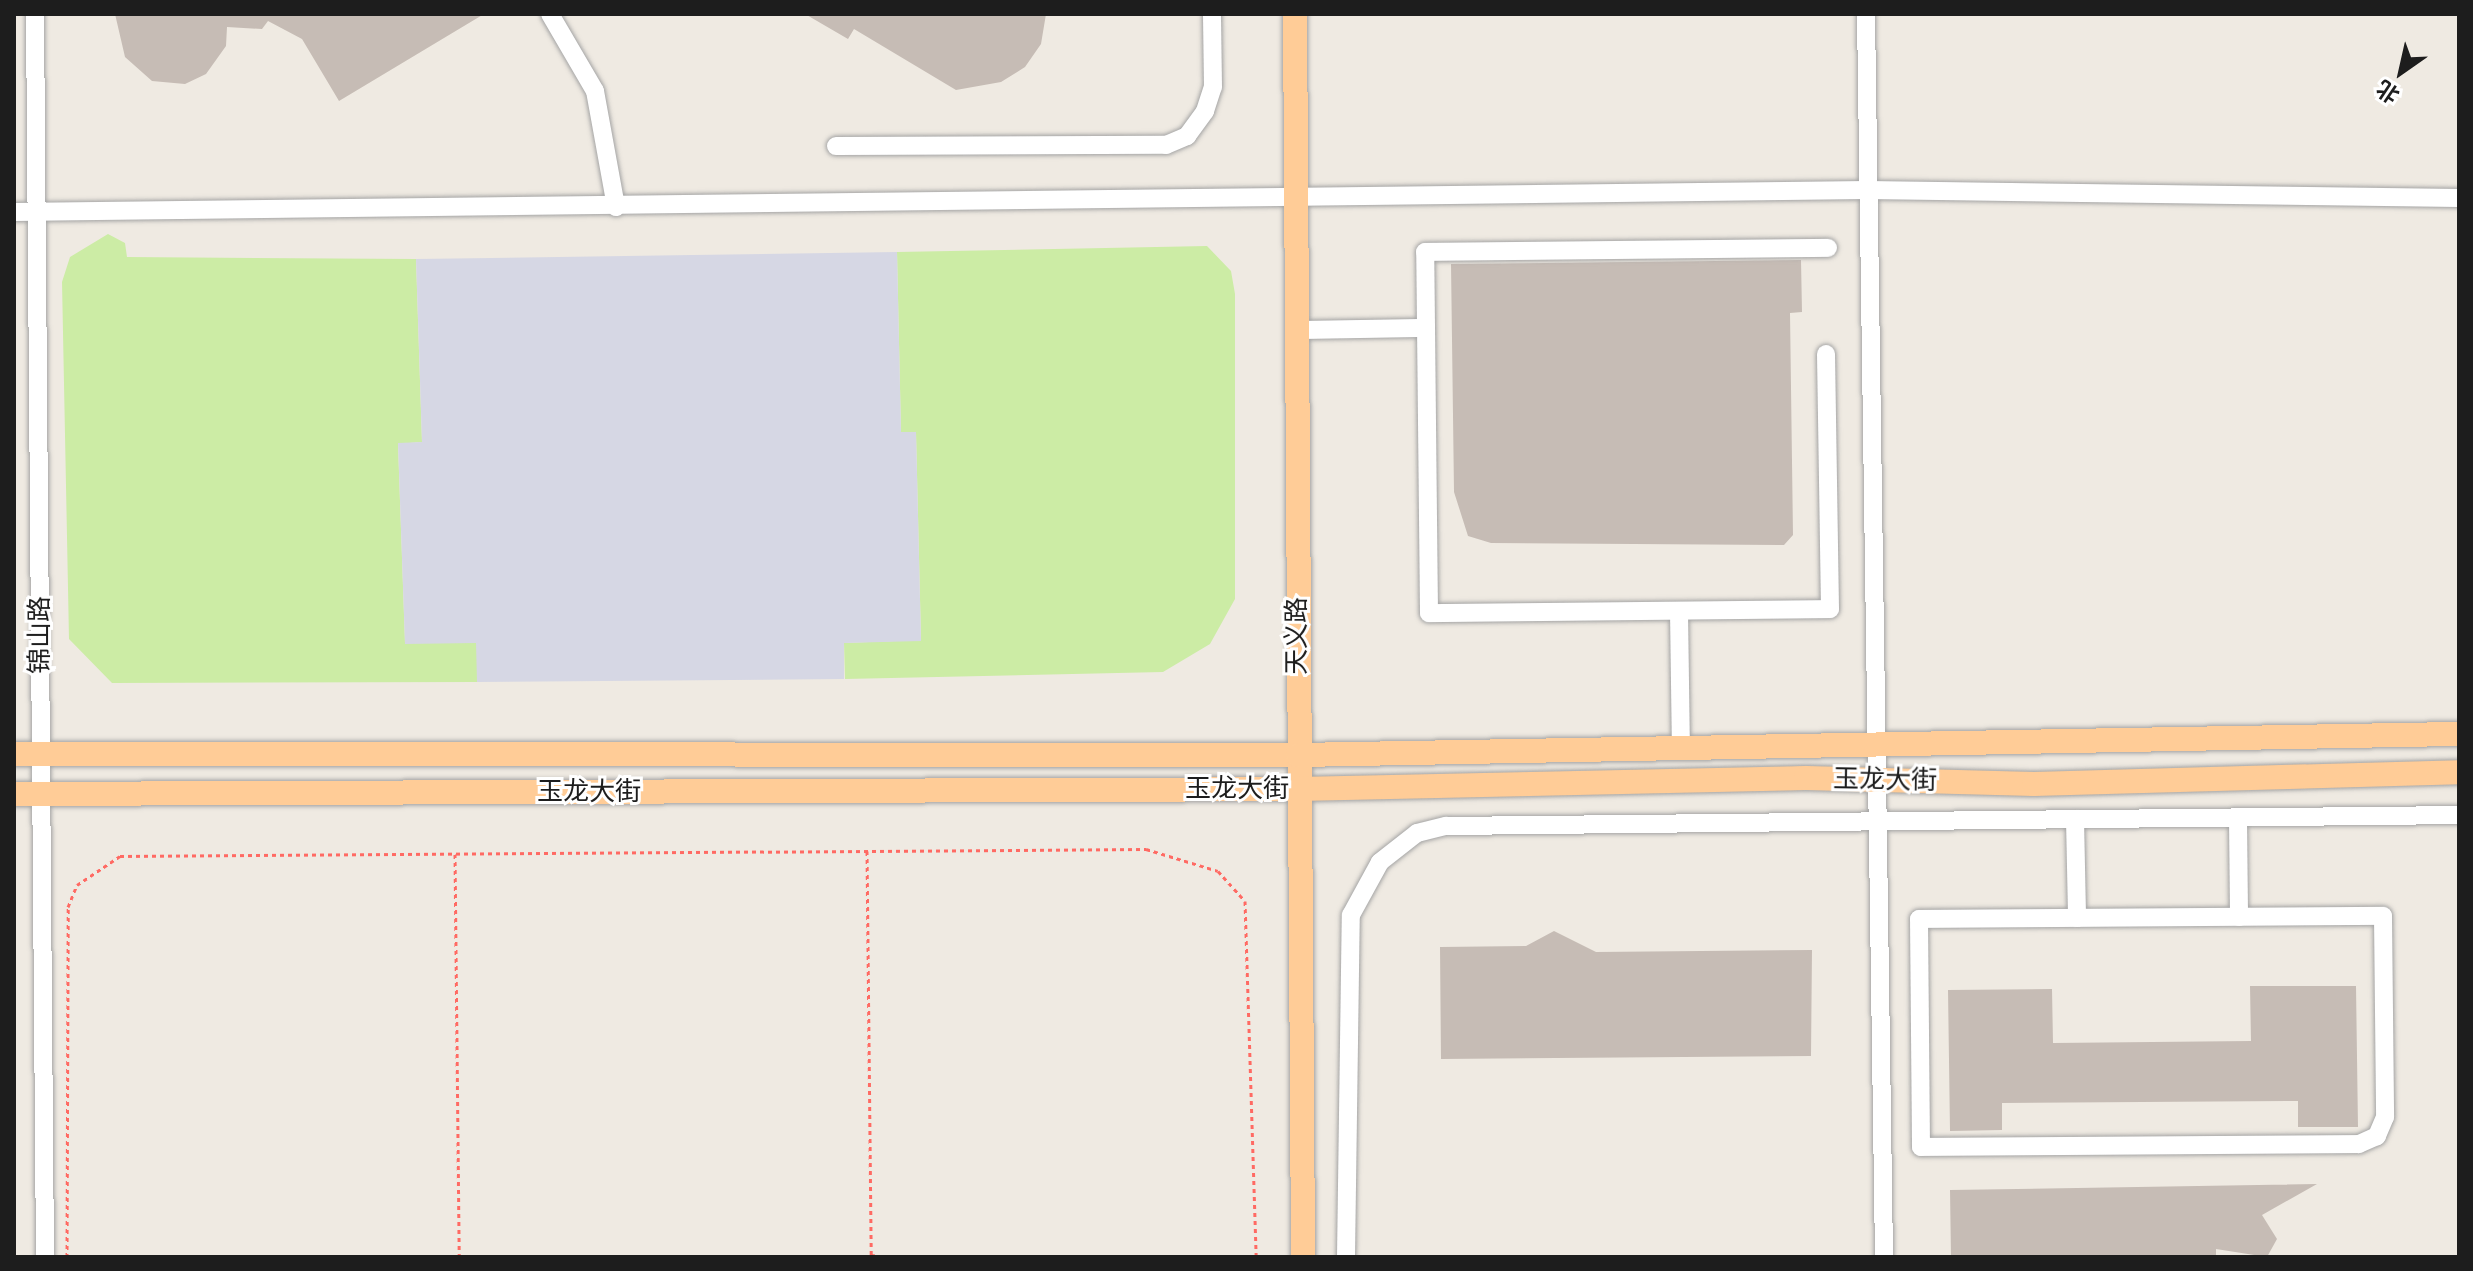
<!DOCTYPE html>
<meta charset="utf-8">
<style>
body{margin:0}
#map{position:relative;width:2473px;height:1271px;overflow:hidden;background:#efeae2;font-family:"Space Grotesk","Noto Sans SC",sans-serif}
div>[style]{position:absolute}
.grass>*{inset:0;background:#cceca5}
.plaza>*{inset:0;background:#d6d7e4}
.building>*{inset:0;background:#c6bcb5}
.path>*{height:3px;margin-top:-1.5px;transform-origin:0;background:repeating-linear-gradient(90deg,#ff6a63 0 4px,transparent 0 8px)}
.roads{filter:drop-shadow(0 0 2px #a4a4a4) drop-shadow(0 0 2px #a4a4a4)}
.minor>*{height:18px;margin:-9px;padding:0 9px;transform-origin:9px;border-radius:9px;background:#fff}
.major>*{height:24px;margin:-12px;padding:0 12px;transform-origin:12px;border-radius:12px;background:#ffcc97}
span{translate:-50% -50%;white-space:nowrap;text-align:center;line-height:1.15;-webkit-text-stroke:6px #fff;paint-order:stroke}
.street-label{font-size:26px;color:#1d1d1d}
.frame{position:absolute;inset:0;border:16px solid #1d1d1d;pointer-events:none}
.north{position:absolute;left:2361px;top:32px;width:80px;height:80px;-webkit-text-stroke:6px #fff;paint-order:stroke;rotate:214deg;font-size:22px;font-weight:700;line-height:32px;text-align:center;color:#1d1d1d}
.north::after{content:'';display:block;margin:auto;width:28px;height:36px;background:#1d1d1d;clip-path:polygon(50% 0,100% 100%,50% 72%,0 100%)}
</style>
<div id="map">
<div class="grass">
<div style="clip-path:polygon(108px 234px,125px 243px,127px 257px,416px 259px,422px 442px,398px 444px,405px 643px,477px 643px,477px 682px,112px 683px,69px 639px,62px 282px,70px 257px)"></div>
<div style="clip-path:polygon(1207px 246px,1231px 271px,1235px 294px,1235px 599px,1210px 644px,1163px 672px,845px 679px,844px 643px,921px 640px,916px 433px,901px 433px,897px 252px)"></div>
</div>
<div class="plaza">
<div style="clip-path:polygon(897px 252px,901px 432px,916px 432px,921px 641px,844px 643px,844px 679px,477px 682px,476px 643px,405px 644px,398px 443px,422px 442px,416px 259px)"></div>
</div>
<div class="building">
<div style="clip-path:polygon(115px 14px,484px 14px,339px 101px,302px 39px,268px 21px,262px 29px,227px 27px,226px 46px,206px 74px,185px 84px,152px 81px,125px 57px)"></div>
<div style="clip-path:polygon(805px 14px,1046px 14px,1041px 44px,1025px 67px,1001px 82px,956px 90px,854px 29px,848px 39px)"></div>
<div style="clip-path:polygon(1801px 260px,1802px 312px,1790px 313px,1793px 535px,1784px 545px,1491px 543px,1468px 536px,1454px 492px,1451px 264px)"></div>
<div style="clip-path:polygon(1554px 931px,1596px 952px,1812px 950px,1811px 1056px,1441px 1059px,1440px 947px,1526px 946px)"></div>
<div style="clip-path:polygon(2250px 986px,2356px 986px,2358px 1127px,2298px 1127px,2298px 1101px,2002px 1103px,2002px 1130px,1950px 1131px,1948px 990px,2052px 989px,2053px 1043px,2251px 1041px)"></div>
<div style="clip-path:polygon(2317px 1184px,2262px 1215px,2277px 1239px,2267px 1257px,2216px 1249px,2216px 1257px,1951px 1257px,1950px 1190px)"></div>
</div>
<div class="path">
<div style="left:867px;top:851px;width:404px;rotate:89.4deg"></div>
<div style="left:871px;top:1255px;width:16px;rotate:7deg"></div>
<div style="left:455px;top:854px;width:403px;rotate:89.4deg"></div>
<div style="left:67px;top:1257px;width:350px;rotate:-89.8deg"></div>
<div style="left:68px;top:907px;width:24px;rotate:-68deg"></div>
<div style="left:77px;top:885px;width:52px;rotate:-34deg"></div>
<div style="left:120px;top:856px;width:1026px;rotate:-0.39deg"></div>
<div style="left:1146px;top:849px;width:75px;rotate:17deg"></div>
<div style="left:1218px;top:871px;width:40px;rotate:48deg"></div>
<div style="left:1245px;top:901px;width:356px;rotate:88.2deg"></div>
</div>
<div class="roads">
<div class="minor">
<div style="left:35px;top:14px;width:1243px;rotate:89.54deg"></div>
<div style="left:550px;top:14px;width:89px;rotate:59.7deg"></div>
<div style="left:595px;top:91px;width:118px;rotate:79.7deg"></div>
<div style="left:1866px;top:14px;width:1243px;rotate:89.17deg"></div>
<div style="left:836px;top:146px;width:330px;rotate:-0.2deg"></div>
<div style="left:1166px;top:145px;width:23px;rotate:-23deg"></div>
<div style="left:1187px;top:136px;width:31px;rotate:-54deg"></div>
<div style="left:1205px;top:111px;width:25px;rotate:-72deg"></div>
<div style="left:1213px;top:87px;width:73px;rotate:-90.8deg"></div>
<div style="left:14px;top:212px;width:1853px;rotate:-0.68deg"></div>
<div style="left:1867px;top:190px;width:592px;rotate:0.77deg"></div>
<div style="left:1296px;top:330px;width:129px;rotate:-0.9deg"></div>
<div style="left:1826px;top:354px;width:255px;rotate:89.1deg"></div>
<div style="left:1830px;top:609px;width:401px;rotate:179.4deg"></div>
<div style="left:1429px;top:613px;width:361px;rotate:-90.6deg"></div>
<div style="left:1425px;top:252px;width:403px;rotate:-0.6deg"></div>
<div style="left:1679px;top:611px;width:138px;rotate:89.2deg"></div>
<div style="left:2238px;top:818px;width:99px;rotate:89.4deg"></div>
<div style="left:2075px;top:819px;width:99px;rotate:88.8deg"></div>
<div style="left:2383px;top:916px;width:201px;rotate:89.4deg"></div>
<div style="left:2385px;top:1117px;width:21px;rotate:113deg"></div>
<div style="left:2377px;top:1136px;width:20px;rotate:156deg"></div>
<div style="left:2359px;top:1144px;width:438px;rotate:179.6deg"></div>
<div style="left:1921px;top:1147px;width:228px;rotate:-90.5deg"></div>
<div style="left:1919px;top:919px;width:464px;rotate:-0.4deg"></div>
<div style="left:1346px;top:1257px;width:342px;rotate:-89.2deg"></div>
<div style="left:1351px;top:915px;width:60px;rotate:-61.3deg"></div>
<div style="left:1380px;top:862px;width:47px;rotate:-38.1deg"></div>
<div style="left:1417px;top:833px;width:30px;rotate:-14deg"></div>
<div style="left:1446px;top:826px;width:1013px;rotate:-0.62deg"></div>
</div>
<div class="major">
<div style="left:1295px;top:14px;width:1243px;rotate:89.63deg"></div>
<div style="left:14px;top:754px;width:1284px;rotate:0.04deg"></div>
<div style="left:1298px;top:755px;width:1161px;rotate:-1.04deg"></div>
<div style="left:14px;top:794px;width:1284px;rotate:-0.22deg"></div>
<div style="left:1298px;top:789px;width:508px;rotate:-1.24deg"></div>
<div style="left:1806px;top:778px;width:228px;rotate:1.5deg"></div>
<div style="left:2034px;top:784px;width:425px;rotate:-1.6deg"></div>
</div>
</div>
<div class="street-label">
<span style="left:40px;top:635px;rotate:-90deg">锦山路</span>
<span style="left:1297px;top:636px;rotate:-90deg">天义路</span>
<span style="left:1885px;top:780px;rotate:1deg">玉龙大街</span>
<span style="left:1237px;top:789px">玉龙大街</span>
<span style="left:589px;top:792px">玉龙大街</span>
</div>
<div class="frame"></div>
<div class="north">北</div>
</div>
